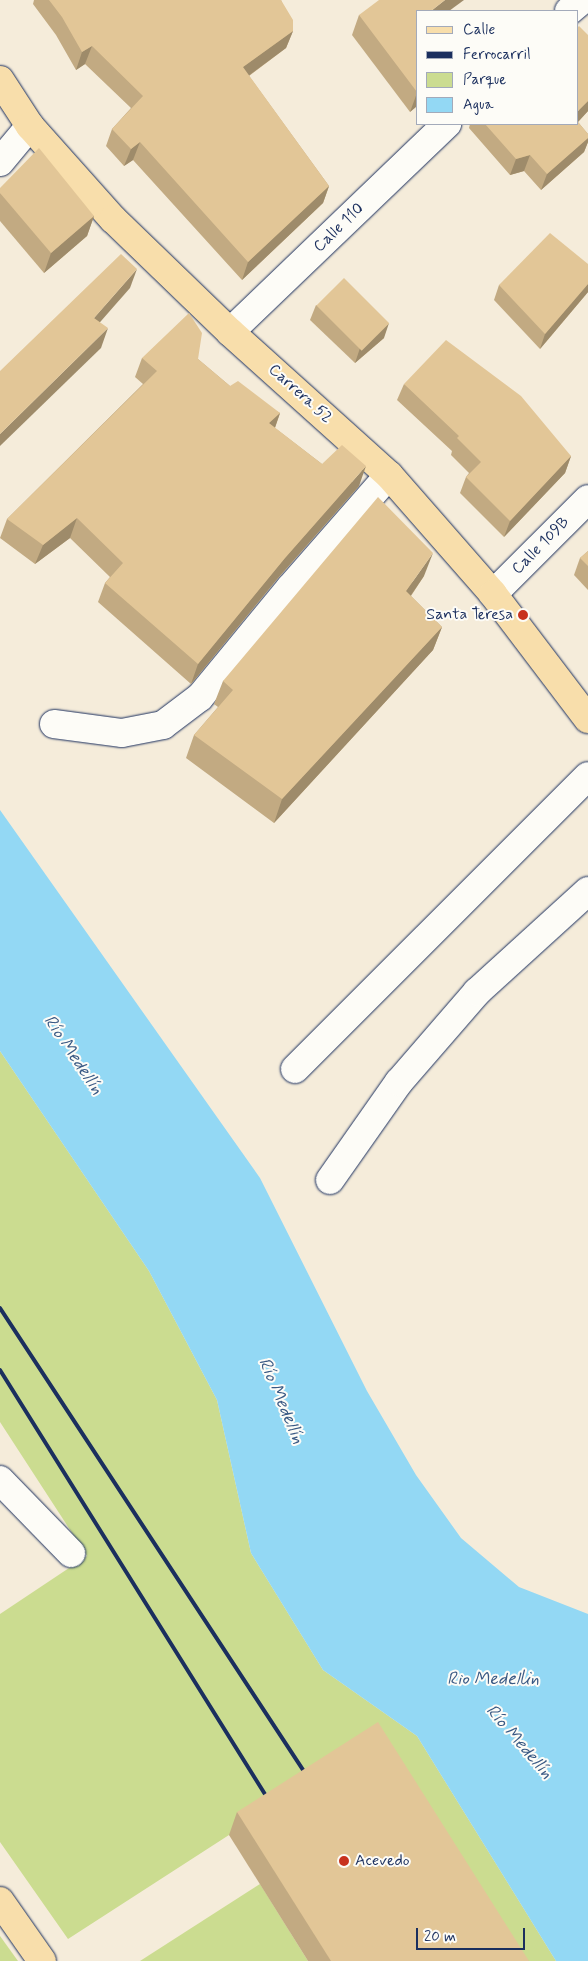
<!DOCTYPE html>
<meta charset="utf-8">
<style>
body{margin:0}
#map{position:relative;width:588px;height:1961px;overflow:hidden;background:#f5ecda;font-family:Mynerve,sans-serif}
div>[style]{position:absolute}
.green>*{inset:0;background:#cbdc90}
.water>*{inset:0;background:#93d8f4}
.roads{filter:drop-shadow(0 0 1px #1b2f5e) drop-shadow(0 0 1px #1b2f5e)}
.minor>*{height:28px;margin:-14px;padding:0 14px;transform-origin:14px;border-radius:14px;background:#fdfcf7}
.major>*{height:28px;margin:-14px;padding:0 14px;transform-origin:14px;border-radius:14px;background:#f8deab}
.highway>*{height:28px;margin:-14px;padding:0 14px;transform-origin:14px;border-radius:14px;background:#f8deab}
.rail>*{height:4px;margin:-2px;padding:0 2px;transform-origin:2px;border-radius:2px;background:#1b2f5e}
.wall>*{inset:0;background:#c2aa82}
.shaded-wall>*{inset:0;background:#9e8b6a}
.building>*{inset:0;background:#e2c697;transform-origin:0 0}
.dots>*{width:14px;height:14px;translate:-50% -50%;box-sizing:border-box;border:2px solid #fdfcf7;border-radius:50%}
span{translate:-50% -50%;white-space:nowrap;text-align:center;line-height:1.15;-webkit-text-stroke:4px #fdfcf7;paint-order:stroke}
.street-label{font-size:16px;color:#1b2f5e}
.poi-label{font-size:16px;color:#1b2f5e}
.right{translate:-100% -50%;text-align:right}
.left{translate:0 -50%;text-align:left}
.water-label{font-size:18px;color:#395984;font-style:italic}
.legend{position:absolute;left:416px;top:10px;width:162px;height:115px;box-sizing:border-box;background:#fdfcf7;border:1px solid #a3aaba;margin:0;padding:6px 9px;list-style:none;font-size:15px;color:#1b2f5e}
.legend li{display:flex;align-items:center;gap:10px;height:25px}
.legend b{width:25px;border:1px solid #a3aaba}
.scale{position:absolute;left:416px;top:1928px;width:109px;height:22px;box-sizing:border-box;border:2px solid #1b2f5e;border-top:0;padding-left:6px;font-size:15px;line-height:18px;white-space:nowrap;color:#1b2f5e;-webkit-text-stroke:4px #fdfcf7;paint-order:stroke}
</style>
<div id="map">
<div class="green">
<div style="clip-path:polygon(0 1051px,149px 1271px,217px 1400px,251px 1553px,323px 1670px,417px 1736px,556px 1961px,506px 1961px,229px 1835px,68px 1939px,0 1842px,0 1614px,87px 1556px,0 1422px)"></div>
<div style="clip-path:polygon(260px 1884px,308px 1961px,140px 1961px)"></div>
<div style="clip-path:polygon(0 1936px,18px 1961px,0 1961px)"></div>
</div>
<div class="water">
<div style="clip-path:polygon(0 810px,260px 1178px,367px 1391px,416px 1475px,461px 1538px,519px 1587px,588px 1614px,588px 1961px,556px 1961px,417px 1736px,323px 1670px,251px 1553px,217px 1400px,149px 1271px,0 1051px)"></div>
</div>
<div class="roads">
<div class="minor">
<div style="left:569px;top:11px;width:17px;rotate:-40deg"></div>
<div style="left:0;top:162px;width:47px;rotate:-50.2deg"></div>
<div style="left:230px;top:332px;width:301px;rotate:-43.8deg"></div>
<div style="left:493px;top:594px;width:134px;rotate:-45deg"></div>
<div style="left:54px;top:724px;width:69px;rotate:7.5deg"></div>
<div style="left:122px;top:733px;width:42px;rotate:-11deg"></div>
<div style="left:163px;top:725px;width:46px;rotate:-37.1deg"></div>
<div style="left:200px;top:697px;width:141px;rotate:-50.5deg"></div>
<div style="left:290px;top:588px;width:150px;rotate:-48.8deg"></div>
<div style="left:295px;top:1069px;width:414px;rotate:-45deg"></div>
<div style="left:330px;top:1180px;width:120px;rotate:-54.9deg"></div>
<div style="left:399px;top:1082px;width:119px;rotate:-49.1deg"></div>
<div style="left:477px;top:992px;width:150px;rotate:-42.3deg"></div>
<div style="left:0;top:1480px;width:102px;rotate:45.8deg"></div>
</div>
<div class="major">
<div style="left:0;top:80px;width:55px;rotate:56.9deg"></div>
<div style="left:30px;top:126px;width:125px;rotate:48.3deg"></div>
<div style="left:113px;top:219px;width:163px;rotate:44deg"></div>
<div style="left:230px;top:332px;width:214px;rotate:42deg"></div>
<div style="left:389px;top:475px;width:158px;rotate:48.8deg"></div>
<div style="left:493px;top:594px;width:157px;rotate:52.8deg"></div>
</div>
<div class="highway">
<div style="left:0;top:1901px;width:73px;rotate:55deg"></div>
</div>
</div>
<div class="rail">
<div style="left:0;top:1308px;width:567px;rotate:56.73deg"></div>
<div style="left:0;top:1370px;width:515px;rotate:58.01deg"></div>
</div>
<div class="wall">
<div style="clip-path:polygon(34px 0,281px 0,293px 31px,286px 48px,249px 76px,329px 186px,323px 203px,242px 280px,133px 160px,124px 166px,106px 146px,112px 129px,131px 108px,85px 64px,76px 70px,56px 35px,33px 4px)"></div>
<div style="clip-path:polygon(417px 11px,417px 106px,410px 112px,352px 35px,359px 15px)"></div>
<div style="clip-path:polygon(588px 35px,588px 111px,578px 122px,588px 134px,588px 142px,584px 152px,541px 190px,524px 171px,510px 175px,469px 128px,470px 124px,577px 124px)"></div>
<div style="clip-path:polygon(0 193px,94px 216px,87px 236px,44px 273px,0 221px)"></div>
<div style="clip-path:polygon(588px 264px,588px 292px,540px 349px,494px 300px,499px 285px)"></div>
<div style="clip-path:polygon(316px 305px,384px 338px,355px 363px,310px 320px)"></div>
<div style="clip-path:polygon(142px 358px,198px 359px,230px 386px,280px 413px,275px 428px,322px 464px,359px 486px,278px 578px,191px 684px,98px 602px,105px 583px,110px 577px,70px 538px,35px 564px,0 538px,7px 519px,143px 384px,135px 377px)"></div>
<div style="clip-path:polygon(404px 384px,571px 456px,565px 473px,504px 537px,460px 493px,466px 477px,469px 473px,451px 455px,452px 451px,397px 400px)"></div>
<div style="clip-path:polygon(588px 551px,588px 590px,574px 575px,580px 558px)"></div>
<div style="clip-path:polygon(424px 576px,411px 596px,442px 627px,433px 650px,274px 823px,186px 758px,194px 735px,218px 707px,214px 704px,223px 681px)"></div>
<div style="clip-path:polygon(237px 1812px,529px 1961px,308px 1961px,229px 1835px)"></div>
</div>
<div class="shaded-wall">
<div style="clip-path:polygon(445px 0,464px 0,449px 11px,431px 11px)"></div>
<div style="clip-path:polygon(293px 31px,286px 48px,236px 85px,243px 67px)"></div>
<div style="clip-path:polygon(92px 46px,85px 64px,76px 70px,82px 52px)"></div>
<div style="clip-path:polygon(417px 93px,417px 106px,410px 112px)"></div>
<div style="clip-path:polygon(588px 101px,588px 111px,577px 123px,577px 112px)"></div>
<div style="clip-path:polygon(588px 138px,588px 142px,584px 152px,541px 190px,547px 174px)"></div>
<div style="clip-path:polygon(140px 142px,133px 160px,124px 166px,131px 149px)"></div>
<div style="clip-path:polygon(530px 155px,524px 171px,510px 175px,516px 159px)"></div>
<div style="clip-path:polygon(329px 186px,323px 203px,242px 280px,248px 262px)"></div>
<div style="clip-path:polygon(94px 216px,87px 236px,44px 273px,51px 253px)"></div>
<div style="clip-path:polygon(137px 269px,130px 288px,87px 337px,94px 318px)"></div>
<div style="clip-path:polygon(588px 284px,588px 292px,540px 349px,545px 334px)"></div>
<div style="clip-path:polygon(389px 323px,384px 338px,355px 363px,360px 348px)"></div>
<div style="clip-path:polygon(108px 328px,101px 348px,0 446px,0 434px)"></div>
<div style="clip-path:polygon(280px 413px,273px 433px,269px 423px)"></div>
<div style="clip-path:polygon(571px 456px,565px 473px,504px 537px,510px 521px)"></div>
<div style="clip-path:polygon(366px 466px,359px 486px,278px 578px,191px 684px,198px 664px,285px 558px)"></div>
<div style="clip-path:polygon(77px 518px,70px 538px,35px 564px,43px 545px)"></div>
<div style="clip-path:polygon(433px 553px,424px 576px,398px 614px,406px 591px)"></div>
<div style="clip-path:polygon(442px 627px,433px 650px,274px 823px,282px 799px)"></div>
</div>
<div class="building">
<div style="clip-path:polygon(49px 0,281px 0,293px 20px,293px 31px,243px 67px,329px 186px,248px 262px,140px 142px,131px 149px,112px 129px,143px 96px,92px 46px,82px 52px,62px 17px)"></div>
<div style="clip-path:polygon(379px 0,445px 0,431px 11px,417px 11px,417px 92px,359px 15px)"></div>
<div style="clip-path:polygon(579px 26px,588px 35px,588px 101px,577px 112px,577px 28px)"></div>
<div style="clip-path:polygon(577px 121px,588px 134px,588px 138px,547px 174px,530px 155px,516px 159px,485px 124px,577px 124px)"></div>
<div style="clip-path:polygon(39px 148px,94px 216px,51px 253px,0 193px,0 188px)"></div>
<div style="clip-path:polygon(550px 233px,588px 264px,588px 284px,545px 334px,499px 285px)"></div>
<div style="clip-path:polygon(121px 254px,137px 269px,94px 318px,108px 328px,0 434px,0 371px)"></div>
<div style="left:344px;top:278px;width:64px;height:39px;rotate:45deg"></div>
<div style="clip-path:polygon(189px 313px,202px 333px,198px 359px,230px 386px,238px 381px,280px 413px,269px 423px,322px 464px,342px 445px,366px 466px,285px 558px,198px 664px,105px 583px,123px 563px,77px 518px,43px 545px,7px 519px,157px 371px,142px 358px)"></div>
<div style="clip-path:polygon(446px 340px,521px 396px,571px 456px,510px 521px,466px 477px,481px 462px,457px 438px,459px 436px,404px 384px)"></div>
<div style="clip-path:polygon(378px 497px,433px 553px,406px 591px,442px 627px,282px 799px,194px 735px,233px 690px,223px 681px)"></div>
<div style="clip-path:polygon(588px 551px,588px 566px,580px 558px)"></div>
<div style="clip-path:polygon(378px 1722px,529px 1961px,331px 1961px,237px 1812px)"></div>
</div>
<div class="dots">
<div style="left:523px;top:615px;background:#c8321e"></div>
<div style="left:344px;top:1861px;background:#c8321e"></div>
</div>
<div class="street-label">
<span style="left:339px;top:228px;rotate:-44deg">Calle 110</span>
<span style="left:300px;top:394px;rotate:42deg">Carrera 52</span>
<span style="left:541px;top:546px;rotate:-45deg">Calle 109B</span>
</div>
<div class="poi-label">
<span class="right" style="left:513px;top:615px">Santa Teresa</span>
<span class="left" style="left:355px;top:1861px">Acevedo</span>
</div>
<div class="water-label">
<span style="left:73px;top:1055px;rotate:56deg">Río Medellín</span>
<span style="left:281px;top:1401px;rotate:67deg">Río Medellín</span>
<span style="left:493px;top:1679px">Rio Medellin</span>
<span style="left:519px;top:1742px;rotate:49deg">Río Medellín</span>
</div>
<ul class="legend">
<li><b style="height:6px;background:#f8deab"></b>Calle</li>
<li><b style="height:6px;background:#1b2f5e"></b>Ferrocarril</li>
<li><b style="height:14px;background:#cbdc90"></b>Parque</li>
<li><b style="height:14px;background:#93d8f4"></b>Agua</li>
</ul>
<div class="scale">20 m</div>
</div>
